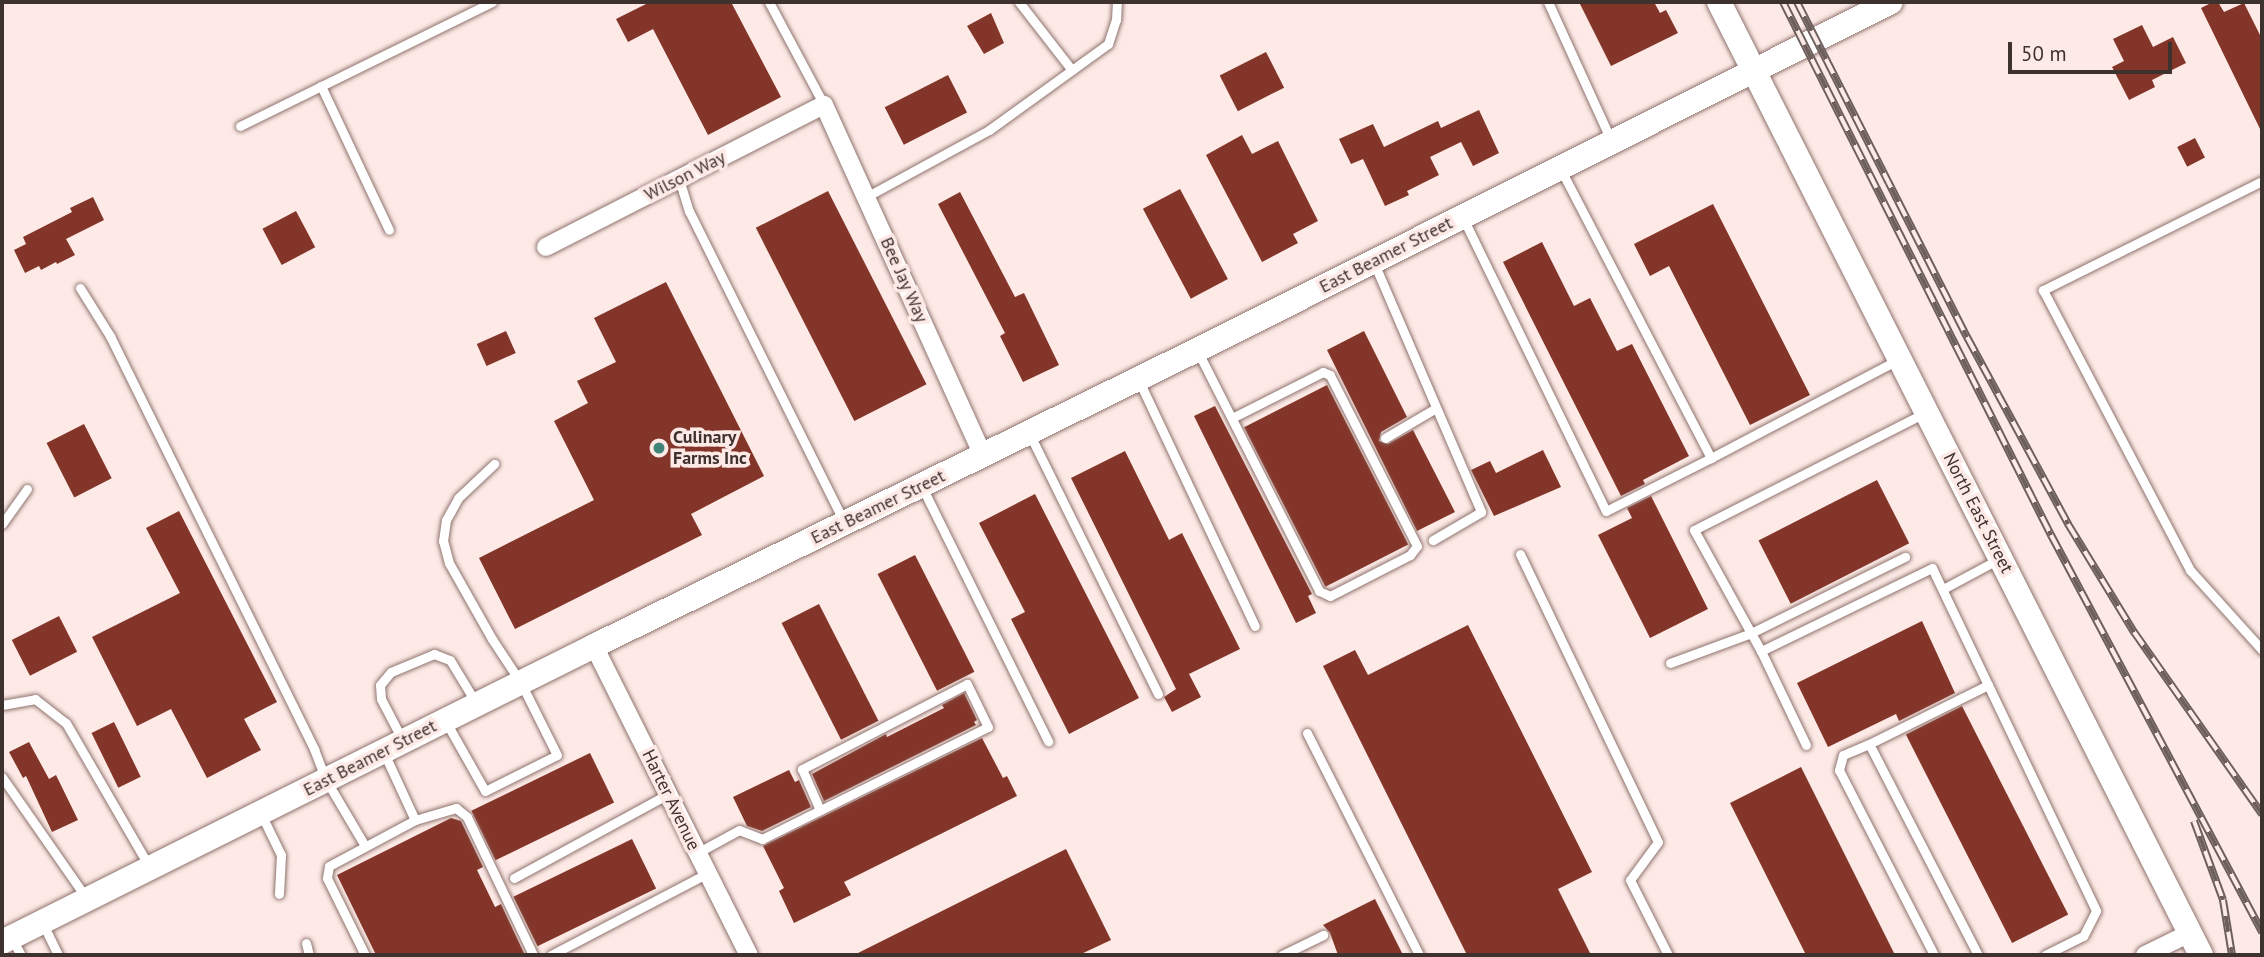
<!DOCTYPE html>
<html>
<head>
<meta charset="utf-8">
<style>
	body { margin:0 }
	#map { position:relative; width:2264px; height:957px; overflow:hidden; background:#fdeae6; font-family:"PT Sans",sans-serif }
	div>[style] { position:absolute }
	.building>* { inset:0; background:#843529; transform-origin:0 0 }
	.roads { filter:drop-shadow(0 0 2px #8f736e) drop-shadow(0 0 2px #8f736e) }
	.lane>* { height:9px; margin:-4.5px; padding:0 4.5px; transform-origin:4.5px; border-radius:4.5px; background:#fff }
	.street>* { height:18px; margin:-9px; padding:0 9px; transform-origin:9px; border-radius:9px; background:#fff }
	.secondary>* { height:24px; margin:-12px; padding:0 12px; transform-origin:12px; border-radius:12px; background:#fff }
	.rail>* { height:8px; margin-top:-4px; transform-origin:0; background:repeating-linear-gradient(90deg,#fdeae6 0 16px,#6d5f5c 0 32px); box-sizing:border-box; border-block:2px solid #6d5f5c }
	.dots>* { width:19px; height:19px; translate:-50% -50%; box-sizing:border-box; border:4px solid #fdeae6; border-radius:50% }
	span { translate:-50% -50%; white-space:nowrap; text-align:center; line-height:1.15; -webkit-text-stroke:7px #fdeae6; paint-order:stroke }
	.street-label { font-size:18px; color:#3e322f }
	.poi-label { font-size:18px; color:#3e322f; font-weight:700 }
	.left { translate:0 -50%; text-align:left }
	.frame { position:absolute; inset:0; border:4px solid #3e322f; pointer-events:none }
	.scale { position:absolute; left:2008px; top:42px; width:164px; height:32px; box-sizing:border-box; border:4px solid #3e322f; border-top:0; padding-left:9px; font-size:21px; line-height:24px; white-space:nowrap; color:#3e322f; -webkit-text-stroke:5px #fdeae6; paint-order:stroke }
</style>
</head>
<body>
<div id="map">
	<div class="building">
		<div style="clip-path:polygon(650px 2px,731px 2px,781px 97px,708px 135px,653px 29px,628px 42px,616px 19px)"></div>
		<div style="clip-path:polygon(1579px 2px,1654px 2px,1660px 13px,1666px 10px,1678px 33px,1611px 66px)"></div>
		<div style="clip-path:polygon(2213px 2px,2218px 2px,2224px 12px,2244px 3px,2262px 39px,2262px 133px,2201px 8px)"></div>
		<div style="clip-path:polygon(991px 13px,1004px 43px,984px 54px,967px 26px)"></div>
		<div style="clip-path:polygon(2142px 25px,2153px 47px,2173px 37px,2186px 63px,2152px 80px,2155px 87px,2129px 100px,2112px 67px,2124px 61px,2113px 39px)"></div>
		<div style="left:1266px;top:52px;width:40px;height:52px;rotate:63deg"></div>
		<div style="left:948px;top:75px;width:42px;height:71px;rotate:63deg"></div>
		<div style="clip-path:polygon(1479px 110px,1499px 153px,1473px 166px,1461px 142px,1430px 157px,1439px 175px,1407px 191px,1409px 195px,1385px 206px,1363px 159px,1351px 164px,1339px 139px,1373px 124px,1384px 147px,1438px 121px,1441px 128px)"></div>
		<div style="clip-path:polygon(1242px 135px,1252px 154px,1278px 141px,1318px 221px,1293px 234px,1298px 243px,1262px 262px,1206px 155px)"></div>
		<div style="left:2195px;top:138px;width:22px;height:20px;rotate:63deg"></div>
		<div style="left:1180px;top:189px;width:102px;height:42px;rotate:62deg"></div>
		<div style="left:828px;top:191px;width:217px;height:81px;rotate:63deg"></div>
		<div style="clip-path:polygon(960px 192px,1015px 297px,1024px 293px,1059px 365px,1023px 382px,1000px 336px,1005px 333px,938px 204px)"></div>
		<div style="clip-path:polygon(93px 197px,104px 220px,66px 239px,75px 255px,57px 264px,56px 262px,41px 270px,39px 266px,25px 273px,14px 250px,26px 244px,23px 237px,72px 212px,70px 208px)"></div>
		<div style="clip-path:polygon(1713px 204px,1810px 395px,1750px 425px,1669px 266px,1650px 276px,1634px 244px)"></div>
		<div style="left:296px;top:211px;width:41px;height:38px;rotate:62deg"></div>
		<div style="clip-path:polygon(1542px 242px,1574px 306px,1590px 298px,1617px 351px,1632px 344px,1689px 456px,1643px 480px,1645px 484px,1621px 496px,1503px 262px)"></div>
		<div style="clip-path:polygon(666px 282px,764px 476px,691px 514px,702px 535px,515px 629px,479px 558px,594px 500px,554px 421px,588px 403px,577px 381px,616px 362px,594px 318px)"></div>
		<div style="left:506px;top:331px;width:24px;height:32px;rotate:66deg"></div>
		<div style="clip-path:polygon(1364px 331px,1407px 417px,1381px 432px,1379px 441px,1388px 444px,1413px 430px,1455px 512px,1417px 531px,1327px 350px)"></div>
		<div style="left:1327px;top:385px;width:179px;height:93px;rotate:63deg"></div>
		<div style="clip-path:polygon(1215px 406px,1312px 594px,1308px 596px,1316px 613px,1296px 623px,1194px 416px)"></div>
		<div style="left:84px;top:424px;width:61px;height:42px;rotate:63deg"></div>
		<div style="clip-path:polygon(1543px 450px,1561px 487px,1494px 516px,1471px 470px,1490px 461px,1496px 473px)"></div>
		<div style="clip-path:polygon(1125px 451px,1169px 540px,1182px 533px,1240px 649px,1189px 674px,1201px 697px,1172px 712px,1164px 697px,1176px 689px,1071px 478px)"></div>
		<div style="left:1877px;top:480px;width:71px;height:133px;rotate:63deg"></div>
		<div style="clip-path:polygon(1035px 494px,1139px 698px,1069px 734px,1011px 619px,1025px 612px,979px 523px)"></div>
		<div style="clip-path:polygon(1651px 496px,1708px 609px,1650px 638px,1598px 535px,1632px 518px,1627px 508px)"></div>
		<div style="clip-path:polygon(179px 511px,277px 702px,244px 719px,261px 750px,207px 778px,171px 709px,137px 726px,92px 637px,180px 593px,146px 528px)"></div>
		<div style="left:915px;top:555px;width:131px;height:42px;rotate:63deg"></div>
		<div style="left:819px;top:604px;width:131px;height:42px;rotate:63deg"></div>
		<div style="left:59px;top:616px;width:40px;height:53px;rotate:63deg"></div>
		<div style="clip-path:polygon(1922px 621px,1955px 693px,1899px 721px,1896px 714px,1828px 747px,1797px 683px)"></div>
		<div style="clip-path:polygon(1468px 625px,1592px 872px,1558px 889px,1591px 955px,1467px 955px,1323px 666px,1355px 650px,1368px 675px)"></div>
		<div style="clip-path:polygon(964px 693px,977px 720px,974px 722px,976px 725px,824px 801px,812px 774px,886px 734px,887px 737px,944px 708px,942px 705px)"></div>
		<div style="left:1962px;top:706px;width:234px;height:63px;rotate:63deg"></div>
		<div style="left:114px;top:722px;width:61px;height:25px;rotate:64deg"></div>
		<div style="clip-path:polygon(982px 738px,1003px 778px,1007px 776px,1017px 796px,844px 882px,851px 895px,794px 923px,779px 891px,784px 888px,763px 846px)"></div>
		<div style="clip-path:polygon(29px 742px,49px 779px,56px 775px,78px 820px,52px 832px,26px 776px,23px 778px,9px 752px)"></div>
		<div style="left:590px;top:753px;width:55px;height:132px;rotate:64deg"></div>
		<div style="clip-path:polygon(1801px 767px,1895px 955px,1806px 955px,1730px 803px)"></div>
		<div style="clip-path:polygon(789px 770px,795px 782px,799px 780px,811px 807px,762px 831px,747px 826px,733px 797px)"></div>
		<div style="clip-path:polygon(451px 818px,461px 821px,483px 867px,477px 870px,495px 907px,501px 904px,524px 953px,376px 955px,337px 875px)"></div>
		<div style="left:632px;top:839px;width:55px;height:132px;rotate:64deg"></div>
		<div style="clip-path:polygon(1066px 849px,1111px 940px,1079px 955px,854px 955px)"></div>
		<div style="clip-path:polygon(1375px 899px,1403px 955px,1338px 955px,1330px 933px,1323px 925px)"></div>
	</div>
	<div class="roads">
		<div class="lane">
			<div style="left:769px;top:2px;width:117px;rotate:61.9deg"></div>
			<div style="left:1019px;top:2px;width:86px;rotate:52.1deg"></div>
			<div style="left:1548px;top:2px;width:152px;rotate:65.5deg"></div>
			<div style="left:321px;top:86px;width:159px;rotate:64.7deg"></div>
			<div style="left:240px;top:126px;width:281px;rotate:-26.2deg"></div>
			<div style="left:1561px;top:170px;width:325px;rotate:62.5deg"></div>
			<div style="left:1711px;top:458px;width:211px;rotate:-27.7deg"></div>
			<div style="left:679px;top:179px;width:34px;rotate:73deg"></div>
			<div style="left:689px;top:211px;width:347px;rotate:63.5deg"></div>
			<div style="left:2262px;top:181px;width:245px;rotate:153.5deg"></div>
			<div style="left:2043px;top:290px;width:316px;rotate:62.3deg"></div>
			<div style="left:2190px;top:570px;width:108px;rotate:48deg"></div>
			<div style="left:866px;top:197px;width:140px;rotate:-28.6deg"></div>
			<div style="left:989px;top:130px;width:147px;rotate:-35.9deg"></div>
			<div style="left:1108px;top:44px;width:25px;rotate:-72deg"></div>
			<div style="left:1116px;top:20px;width:18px;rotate:-87deg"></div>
			<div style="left:1463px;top:218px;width:326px;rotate:64deg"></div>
			<div style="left:1606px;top:511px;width:118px;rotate:-26.8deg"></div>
			<div style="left:1374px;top:263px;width:271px;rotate:66.7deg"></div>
			<div style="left:1481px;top:512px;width:56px;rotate:149.7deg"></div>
			<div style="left:80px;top:288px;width:57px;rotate:58deg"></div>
			<div style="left:110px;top:336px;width:461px;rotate:63.7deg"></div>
			<div style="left:314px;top:749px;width:33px;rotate:69deg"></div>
			<div style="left:326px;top:780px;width:77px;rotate:59.4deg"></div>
			<div style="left:1198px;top:352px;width:268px;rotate:63.1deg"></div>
			<div style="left:1319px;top:591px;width:12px;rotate:24deg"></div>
			<div style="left:1330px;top:596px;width:90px;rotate:-27.1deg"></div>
			<div style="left:1410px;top:555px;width:11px;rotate:-52deg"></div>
			<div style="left:1417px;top:546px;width:192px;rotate:-117deg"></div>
			<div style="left:1330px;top:375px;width:8px;rotate:-157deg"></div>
			<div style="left:1323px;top:372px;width:102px;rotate:153.2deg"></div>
			<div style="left:1139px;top:381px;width:271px;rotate:64.7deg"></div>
			<div style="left:1030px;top:435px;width:289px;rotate:63.7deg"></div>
			<div style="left:1385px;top:438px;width:59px;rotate:-30.5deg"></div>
			<div style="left:922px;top:487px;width:284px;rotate:63.6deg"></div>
			<div style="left:2px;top:524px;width:43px;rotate:-54.5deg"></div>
			<div style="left:1520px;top:554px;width:319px;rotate:64.4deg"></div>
			<div style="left:1658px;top:842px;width:47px;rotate:126.4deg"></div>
			<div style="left:1630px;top:880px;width:84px;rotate:63.1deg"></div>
			<div style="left:1943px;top:589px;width:64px;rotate:-28.2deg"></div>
			<div style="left:1761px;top:651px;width:138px;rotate:-119deg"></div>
			<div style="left:1694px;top:530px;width:259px;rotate:-26.9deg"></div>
			<div style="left:1670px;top:663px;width:86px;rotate:-20.3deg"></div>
			<div style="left:1751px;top:633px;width:172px;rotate:-26.3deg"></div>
			<div style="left:2px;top:705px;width:34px;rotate:-10deg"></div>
			<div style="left:35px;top:699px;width:39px;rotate:38deg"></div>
			<div style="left:66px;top:723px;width:165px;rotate:59.9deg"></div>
			<div style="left:446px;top:722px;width:79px;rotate:60.5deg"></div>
			<div style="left:485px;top:791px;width:80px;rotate:-26.6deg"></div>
			<div style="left:557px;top:755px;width:80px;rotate:-116.6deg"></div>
			<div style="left:521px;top:683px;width:53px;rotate:-123.4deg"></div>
			<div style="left:492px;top:639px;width:87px;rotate:-119.5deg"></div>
			<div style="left:449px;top:563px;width:23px;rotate:-105deg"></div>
			<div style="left:443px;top:541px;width:21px;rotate:-82deg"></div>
			<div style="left:446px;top:520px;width:25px;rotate:-61deg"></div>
			<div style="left:458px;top:498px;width:50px;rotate:-43.4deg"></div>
			<div style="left:1307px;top:733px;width:249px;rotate:63.2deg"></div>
			<div style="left:403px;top:741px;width:47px;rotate:-117.6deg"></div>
			<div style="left:381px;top:699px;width:14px;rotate:-94deg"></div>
			<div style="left:380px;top:685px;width:17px;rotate:-50deg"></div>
			<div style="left:391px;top:672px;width:47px;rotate:-22.7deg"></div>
			<div style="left:434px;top:654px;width:17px;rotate:21deg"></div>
			<div style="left:450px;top:660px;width:50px;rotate:58.8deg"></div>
			<div style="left:1869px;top:744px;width:28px;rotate:157deg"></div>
			<div style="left:1843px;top:755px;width:16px;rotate:105deg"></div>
			<div style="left:1839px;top:770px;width:208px;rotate:62.8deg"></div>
			<div style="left:1806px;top:745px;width:104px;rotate:-115.6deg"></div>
			<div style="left:1761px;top:651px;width:190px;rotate:-25.9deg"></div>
			<div style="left:1932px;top:568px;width:380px;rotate:64.4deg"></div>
			<div style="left:2096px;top:911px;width:28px;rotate:117deg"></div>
			<div style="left:2083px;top:936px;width:42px;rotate:153.4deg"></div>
			<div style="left:384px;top:753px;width:74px;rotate:65.2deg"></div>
			<div style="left:2px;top:777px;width:149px;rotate:55.1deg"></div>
			<div style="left:261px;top:814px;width:46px;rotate:64deg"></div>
			<div style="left:281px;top:855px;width:39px;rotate:93deg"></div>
			<div style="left:697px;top:853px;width:48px;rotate:-28.7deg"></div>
			<div style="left:739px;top:830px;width:25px;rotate:21deg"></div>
			<div style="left:762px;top:839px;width:252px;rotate:-26.4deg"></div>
			<div style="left:988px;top:727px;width:48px;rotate:-116deg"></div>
			<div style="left:967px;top:684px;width:186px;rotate:152.7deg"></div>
			<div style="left:802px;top:769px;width:45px;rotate:66.3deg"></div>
			<div style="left:514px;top:878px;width:175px;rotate:-28.6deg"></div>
			<div style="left:42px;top:922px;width:37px;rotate:64deg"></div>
			<div style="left:12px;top:939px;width:18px;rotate:61deg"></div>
			<div style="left:306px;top:943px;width:12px;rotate:76deg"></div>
			<div style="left:365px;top:955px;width:86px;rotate:-116.3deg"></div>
			<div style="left:327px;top:878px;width:12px;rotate:-81deg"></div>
			<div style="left:329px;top:866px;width:98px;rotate:-28.1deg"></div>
			<div style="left:415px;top:820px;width:43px;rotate:-16.3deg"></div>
			<div style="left:456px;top:808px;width:14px;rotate:39deg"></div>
			<div style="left:467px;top:817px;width:153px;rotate:64.4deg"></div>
			<div style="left:551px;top:955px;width:177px;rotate:-27.6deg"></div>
			<div style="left:1282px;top:955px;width:46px;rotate:-26deg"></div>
			<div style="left:1978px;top:955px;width:237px;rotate:-117.3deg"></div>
			<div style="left:1869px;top:744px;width:133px;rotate:-26.4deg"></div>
		</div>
		<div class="street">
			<div style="left:546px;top:247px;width:312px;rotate:-27.1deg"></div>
			<div style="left:824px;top:105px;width:385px;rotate:65.6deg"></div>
			<div style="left:594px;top:646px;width:346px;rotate:63.4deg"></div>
			<div style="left:2145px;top:955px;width:50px;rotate:-26.1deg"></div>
		</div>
		<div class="secondary">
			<div style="left:1719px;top:2px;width:1068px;rotate:63.17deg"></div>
			<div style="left:2px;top:942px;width:662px;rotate:-26.57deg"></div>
			<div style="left:594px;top:646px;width:672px;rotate:-26.15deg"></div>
			<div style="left:1197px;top:350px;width:776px;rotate:-26.63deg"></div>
		</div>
	</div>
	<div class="rail">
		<div style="left:1783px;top:2px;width:597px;rotate:63.31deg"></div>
		<div style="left:2051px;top:535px;width:450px;rotate:62deg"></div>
		<div style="left:1797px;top:2px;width:376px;rotate:63.1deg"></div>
		<div style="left:1967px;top:337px;width:213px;rotate:61.6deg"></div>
		<div style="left:2068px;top:524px;width:127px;rotate:58.6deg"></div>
		<div style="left:2134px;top:632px;width:223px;rotate:54.9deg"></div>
		<div style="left:2194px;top:821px;width:84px;rotate:69.8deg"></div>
		<div style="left:2223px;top:900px;width:56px;rotate:80.7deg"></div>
	</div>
	<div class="dots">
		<div style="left:659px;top:448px;background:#408478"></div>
	</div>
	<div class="street-label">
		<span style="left:685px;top:176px;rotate:-27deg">Wilson Way</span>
		<span style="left:1386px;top:255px;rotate:-27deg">East Beamer Street</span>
		<span style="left:904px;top:280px;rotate:66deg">Bee Jay Way</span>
		<span style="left:878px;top:507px;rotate:-26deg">East Beamer Street</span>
		<span style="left:1978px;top:513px;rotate:63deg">North East Street</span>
		<span style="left:370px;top:758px;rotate:-27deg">East Beamer Street</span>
		<span style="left:671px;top:800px;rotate:64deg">Harter Avenue</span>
	</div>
	<div class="poi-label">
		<span class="left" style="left:673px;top:448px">Culinary<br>Farms Inc</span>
	</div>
	<div class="frame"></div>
	<div class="scale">50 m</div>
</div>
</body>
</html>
